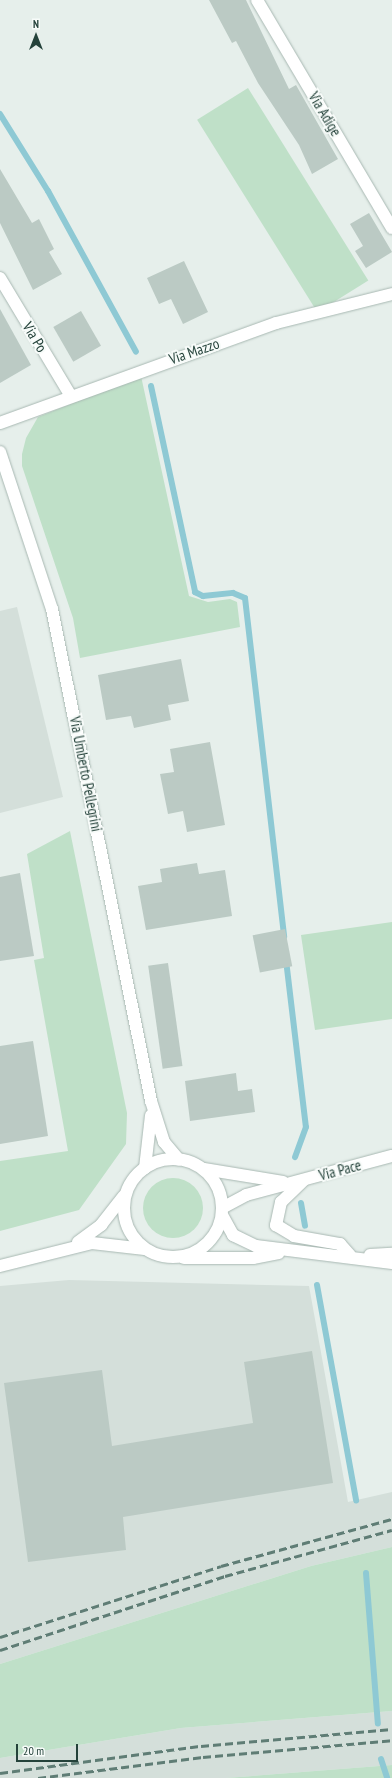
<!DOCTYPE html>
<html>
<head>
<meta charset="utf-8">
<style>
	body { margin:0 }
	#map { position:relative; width:392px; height:1778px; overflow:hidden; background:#e6efeb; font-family:"PT Sans Narrow",sans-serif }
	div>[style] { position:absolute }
	.built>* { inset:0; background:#d4dfda }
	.green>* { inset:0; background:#bfe0c8; transform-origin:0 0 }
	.round { border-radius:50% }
	.stream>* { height:6px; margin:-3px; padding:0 3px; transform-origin:3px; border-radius:3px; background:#8ec9d4 }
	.building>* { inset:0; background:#bbcac4; transform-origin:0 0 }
	.roads { filter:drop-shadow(0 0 1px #a8b8b2) drop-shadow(0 0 1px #a8b8b2) }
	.minor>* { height:12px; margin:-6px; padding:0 6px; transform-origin:6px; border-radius:6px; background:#fff }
	.minor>.ring { margin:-6px; padding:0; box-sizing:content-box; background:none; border:12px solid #fff; border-radius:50% }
	.rail>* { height:3px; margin-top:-1.5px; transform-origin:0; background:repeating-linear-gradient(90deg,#5f7d75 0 8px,transparent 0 12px) }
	span { translate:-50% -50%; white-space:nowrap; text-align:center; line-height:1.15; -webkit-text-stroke:4px #f7fbf9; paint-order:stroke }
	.street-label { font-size:15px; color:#24423a }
	.north { position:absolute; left:16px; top:16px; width:40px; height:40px; -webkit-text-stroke:3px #f7fbf9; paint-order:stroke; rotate:0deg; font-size:11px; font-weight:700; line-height:16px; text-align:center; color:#24423a }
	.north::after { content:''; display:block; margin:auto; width:14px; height:18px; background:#24423a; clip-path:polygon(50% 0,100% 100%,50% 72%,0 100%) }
	.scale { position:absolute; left:16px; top:1744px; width:62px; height:18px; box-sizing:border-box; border:2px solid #24423a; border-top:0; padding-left:5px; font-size:12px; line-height:14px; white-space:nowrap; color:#24423a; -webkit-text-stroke:3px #f7fbf9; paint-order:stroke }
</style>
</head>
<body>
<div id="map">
	<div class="built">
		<div style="clip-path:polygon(17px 607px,63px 797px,0 813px,0 611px)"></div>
		<div style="clip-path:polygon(69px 1280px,309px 1286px,348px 1502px,392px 1492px,392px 1547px,311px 1566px,0 1664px,0 1286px)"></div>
		<div style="clip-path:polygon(392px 1711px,392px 1765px,226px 1778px,0 1778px,0 1758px,181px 1728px)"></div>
	</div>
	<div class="green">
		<div style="left:248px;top:88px;width:227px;height:60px;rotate:58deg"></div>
		<div style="clip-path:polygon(141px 376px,189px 596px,208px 602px,230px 599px,237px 602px,240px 627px,80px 658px,73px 618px,22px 466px,22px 454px,26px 438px,38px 417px)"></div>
		<div style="clip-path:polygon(70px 831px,127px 1113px,126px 1144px,79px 1210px,0 1231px,0 1161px,68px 1151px,34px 960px,44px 958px,27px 854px)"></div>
		<div style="clip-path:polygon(392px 922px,392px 1019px,315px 1030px,301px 935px)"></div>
		<div class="round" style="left:143px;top:1178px;width:60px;height:60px"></div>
		<div style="clip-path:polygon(392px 1547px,392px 1711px,181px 1728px,0 1758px,0 1664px,311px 1566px)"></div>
		<div style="clip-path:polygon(392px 1765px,392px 1778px,226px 1778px)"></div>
	</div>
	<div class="stream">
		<div style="left:0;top:114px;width:91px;rotate:58.1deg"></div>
		<div style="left:48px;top:191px;width:183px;rotate:61.3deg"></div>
		<div style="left:151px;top:386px;width:211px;rotate:77.9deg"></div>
		<div style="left:195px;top:592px;width:9px;rotate:27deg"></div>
		<div style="left:203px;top:596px;width:30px;rotate:-6deg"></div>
		<div style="left:233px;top:593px;width:13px;rotate:23deg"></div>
		<div style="left:245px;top:598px;width:341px;rotate:83.4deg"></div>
		<div style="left:286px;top:960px;width:168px;rotate:83.2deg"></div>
		<div style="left:306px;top:1127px;width:32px;rotate:110deg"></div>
		<div style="left:301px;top:1203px;width:23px;rotate:80deg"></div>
		<div style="left:317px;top:1285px;width:219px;rotate:79.7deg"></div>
		<div style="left:366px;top:1573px;width:151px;rotate:85.5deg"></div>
		<div style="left:381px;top:1759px;width:20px;rotate:72deg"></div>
	</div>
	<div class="building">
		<div style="clip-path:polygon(209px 0,246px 0,289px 89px,296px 85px,338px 159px,312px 174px,299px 145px,258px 83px,236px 41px,232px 43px)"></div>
		<div style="clip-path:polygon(0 169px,32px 223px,39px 219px,54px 249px,49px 252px,62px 274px,33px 290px,0 223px)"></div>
		<div style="clip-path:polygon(369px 213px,392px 252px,366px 268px,355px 251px,363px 246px,350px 224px)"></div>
		<div style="clip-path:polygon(184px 261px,208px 312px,183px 324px,171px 299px,159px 304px,147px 278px)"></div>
		<div style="clip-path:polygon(0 309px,31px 365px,0 383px)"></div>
		<div style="left:81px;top:311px;width:40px;height:32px;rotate:60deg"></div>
		<div style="clip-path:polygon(181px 659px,189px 701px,168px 705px,171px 720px,134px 728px,131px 716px,106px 720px,98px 675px)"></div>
		<div style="clip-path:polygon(210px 742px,225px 825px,187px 832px,183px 811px,168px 814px,160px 774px,174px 772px,170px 749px)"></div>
		<div style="clip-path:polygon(197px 863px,199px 874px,225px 870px,232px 916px,146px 930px,138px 886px,162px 882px,160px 869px)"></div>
		<div style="clip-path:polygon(20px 873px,34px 956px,0 961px,0 877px)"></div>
		<div style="left:285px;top:929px;width:38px;height:33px;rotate:79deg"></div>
		<div style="left:168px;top:963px;width:104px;height:20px;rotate:82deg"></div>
		<div style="clip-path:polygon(33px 1041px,48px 1136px,0 1144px,0 1046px)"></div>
		<div style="clip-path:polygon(236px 1073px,238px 1091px,252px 1089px,255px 1112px,190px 1121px,185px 1081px)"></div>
		<div style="clip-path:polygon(312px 1351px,333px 1483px,123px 1517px,126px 1550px,28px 1562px,4px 1383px,102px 1370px,112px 1446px,253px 1423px,244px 1362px)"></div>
	</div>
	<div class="roads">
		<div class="minor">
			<div style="left:257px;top:0;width:265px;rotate:59.4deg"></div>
			<div style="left:0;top:278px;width:138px;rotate:59deg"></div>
			<div style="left:0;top:423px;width:294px;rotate:-19.9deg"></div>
			<div style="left:276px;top:323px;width:120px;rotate:-14deg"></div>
			<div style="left:0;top:452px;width:165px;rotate:71.7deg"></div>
			<div style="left:52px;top:609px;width:502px;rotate:78.62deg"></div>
			<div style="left:151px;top:1101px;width:43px;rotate:72.4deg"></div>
			<div style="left:164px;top:1142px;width:23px;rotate:50deg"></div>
			<div class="ring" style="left:124px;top:1159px;width:86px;height:86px"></div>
			<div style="left:145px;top:1168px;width:53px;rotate:-83.5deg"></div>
			<div style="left:204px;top:1169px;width:80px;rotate:9.3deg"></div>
			<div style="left:304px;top:1180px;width:32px;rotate:136deg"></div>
			<div style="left:281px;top:1202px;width:24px;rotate:102deg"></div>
			<div style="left:276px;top:1225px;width:21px;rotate:31deg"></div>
			<div style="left:294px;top:1236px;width:47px;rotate:9.9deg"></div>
			<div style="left:340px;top:1244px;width:15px;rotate:48deg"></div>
			<div style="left:222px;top:1208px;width:27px;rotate:-28deg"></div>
			<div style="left:246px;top:1195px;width:151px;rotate:-15deg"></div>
			<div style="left:222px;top:1215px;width:23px;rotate:61deg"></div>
			<div style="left:233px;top:1235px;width:25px;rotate:26deg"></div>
			<div style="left:256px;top:1246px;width:137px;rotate:7.1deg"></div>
			<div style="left:78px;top:1242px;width:29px;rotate:-36deg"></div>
			<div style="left:101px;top:1225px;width:37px;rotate:-52deg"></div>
			<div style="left:370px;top:1255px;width:22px;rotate:-3deg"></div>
			<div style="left:184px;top:1258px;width:69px"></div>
			<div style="left:253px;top:1258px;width:26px;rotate:-11deg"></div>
			<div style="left:0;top:1266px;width:95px;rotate:-14deg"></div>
			<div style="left:92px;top:1243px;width:53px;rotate:6.5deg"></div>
		</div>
	</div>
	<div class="rail">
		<div style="left:0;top:1637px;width:232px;rotate:-17.8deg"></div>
		<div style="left:221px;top:1566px;width:177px;rotate:-15.4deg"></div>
		<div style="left:0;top:1650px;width:237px;rotate:-18.2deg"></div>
		<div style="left:225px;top:1576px;width:173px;rotate:-15.4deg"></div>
		<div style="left:0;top:1773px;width:203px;rotate:-7.7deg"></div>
		<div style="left:201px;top:1746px;width:192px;rotate:-5.1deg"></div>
		<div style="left:38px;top:1778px;width:166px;rotate:-7.3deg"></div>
		<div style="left:203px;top:1757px;width:190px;rotate:-5.1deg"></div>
	</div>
	<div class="street-label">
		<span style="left:325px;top:114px;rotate:59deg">Via Adige</span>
		<span style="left:35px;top:337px;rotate:59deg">Via Po</span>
		<span style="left:194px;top:351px;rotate:-19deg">Via Mazzo</span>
		<span style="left:86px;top:774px;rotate:79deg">Via Umberto Pellegrini</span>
		<span style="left:340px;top:1170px;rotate:-15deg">Via Pace</span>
	</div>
	<div class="north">N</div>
	<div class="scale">20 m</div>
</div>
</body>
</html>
